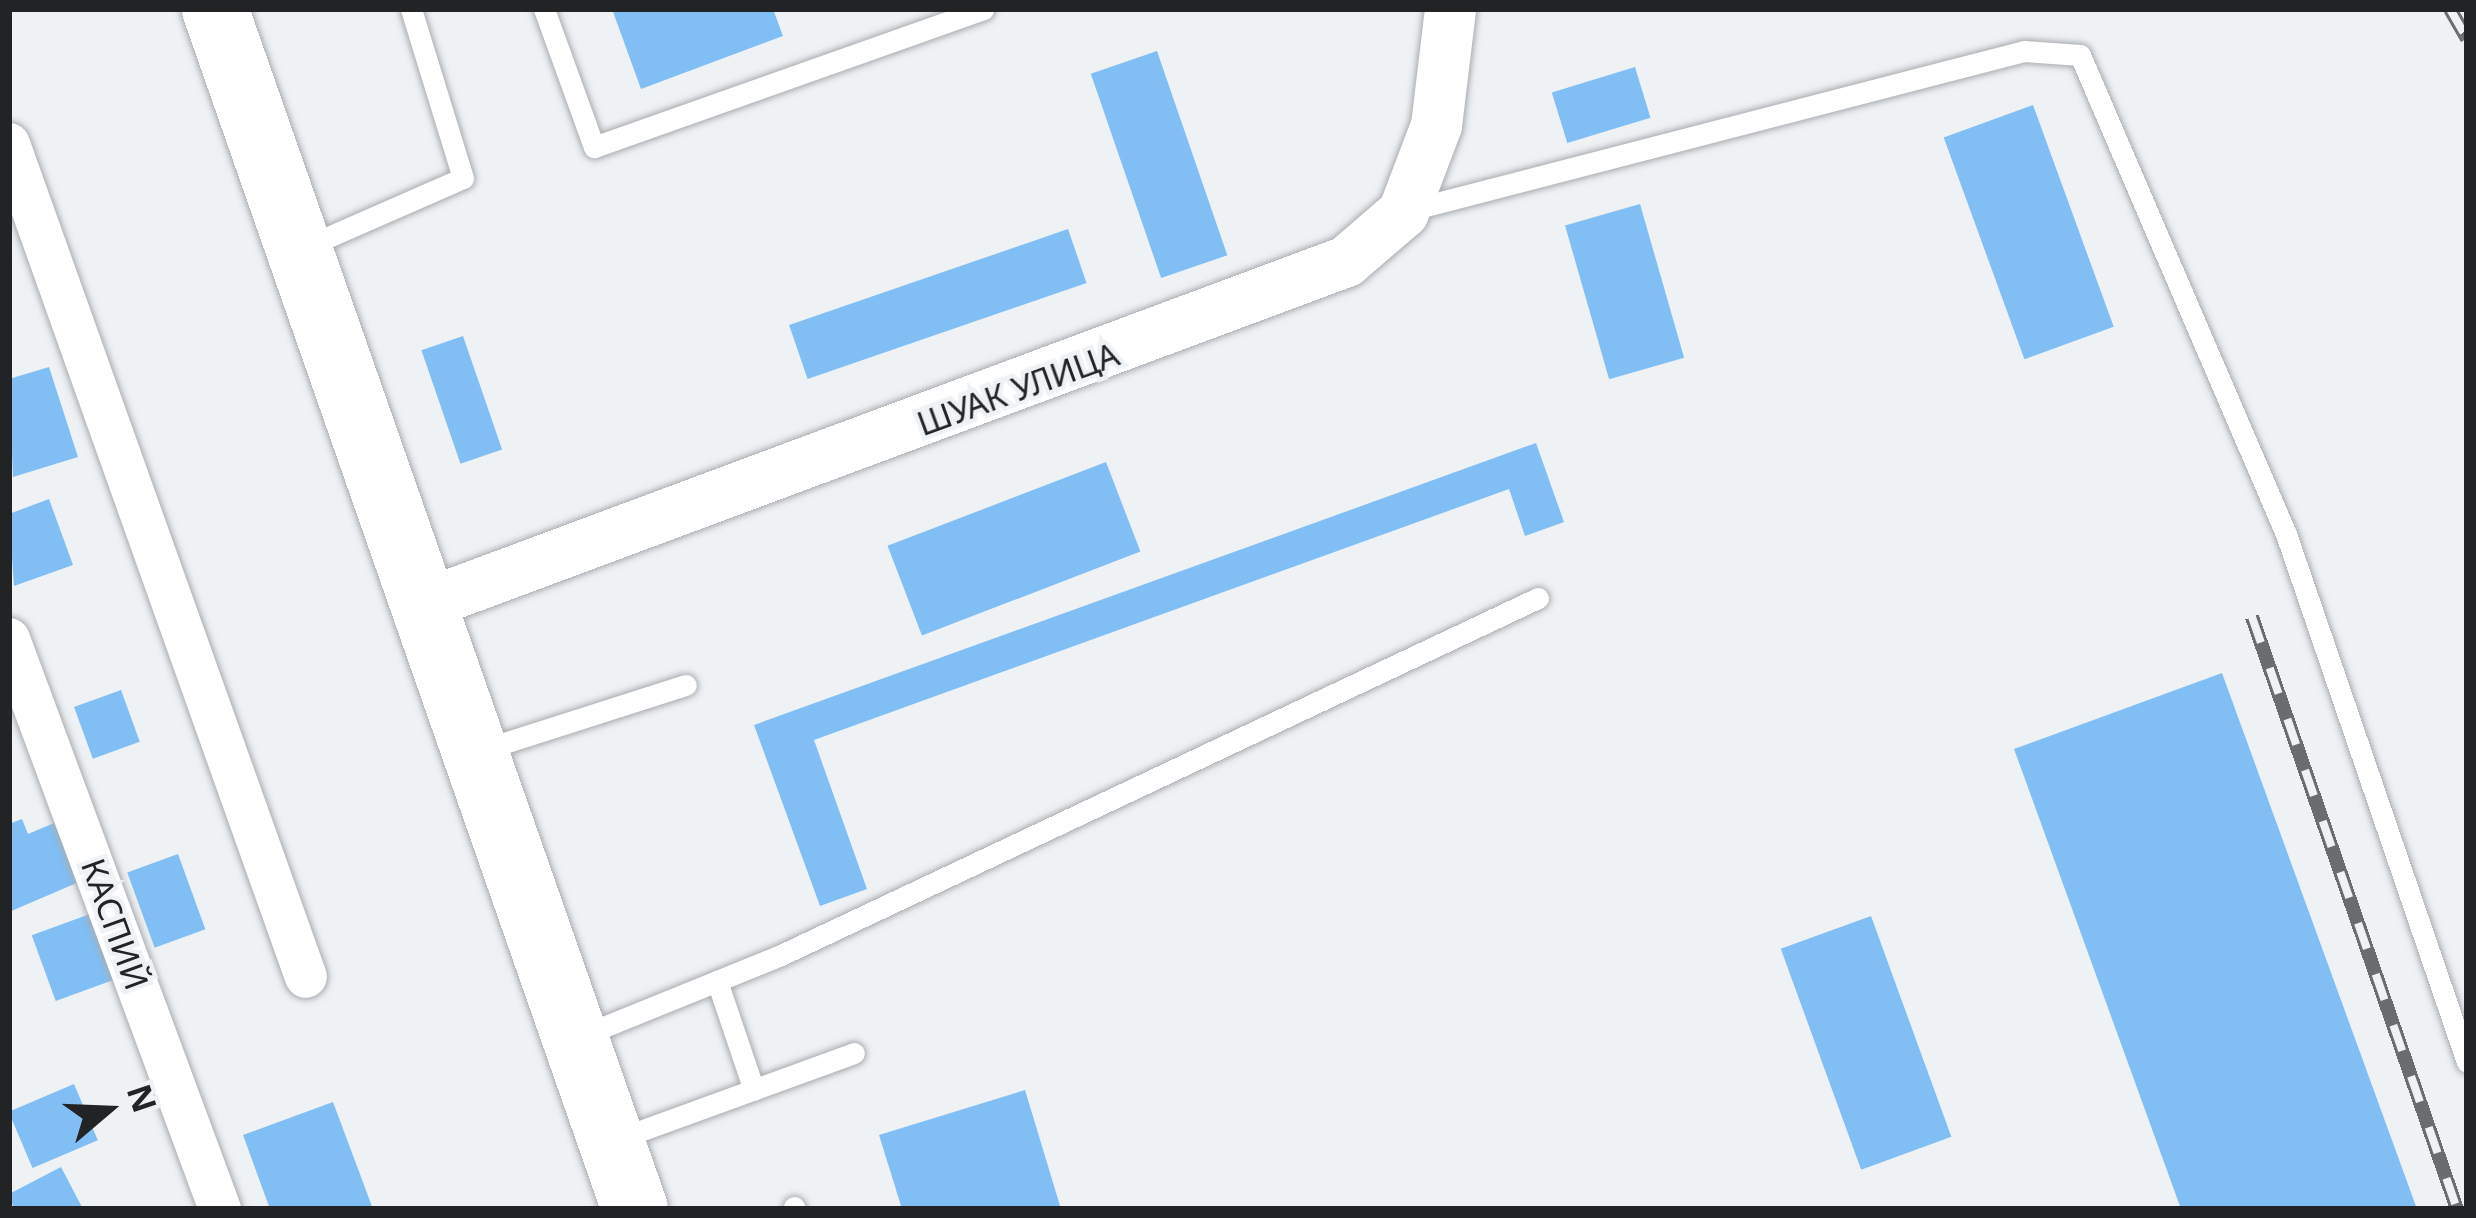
<!DOCTYPE html>
<html>
<head>
<meta charset="utf-8">
<style>
	body { margin:0 }
	#map { position:relative; width:2476px; height:1218px; overflow:hidden; background:#eff2f5; font-family:"Noto Sans",sans-serif }
	div>[style] { position:absolute }
	.building>* { inset:0; background:#80bef4; transform-origin:0 0 }
	.roads { filter:drop-shadow(0 0 3px #aaadb0) drop-shadow(0 0 3px #aaadb0) }
	.service>* { height:21px; margin:-10.5px; padding:0 10.5px; transform-origin:10.5px; border-radius:10.5px; background:#fff }
	.minor>* { height:42px; margin:-21px; padding:0 21px; transform-origin:21px; border-radius:21px; background:#fff }
	.tertiary>* { height:51px; margin:-25.5px; padding:0 25.5px; transform-origin:25.5px; border-radius:25.5px; background:#fff }
	.primary>* { height:66px; margin:-33px; padding:0 33px; transform-origin:33px; border-radius:33px; background:#fff }
	.rail>* { height:14px; margin-top:-7px; transform-origin:0; background:repeating-linear-gradient(90deg,#eff2f5 0 27px,#6b6c6e 0 54px); box-sizing:border-box; border-block:3px solid #6b6c6e }
	span { translate:-50% -50%; white-space:nowrap; text-align:center; line-height:1.15; -webkit-text-stroke:9px #eff2f5; paint-order:stroke }
	.street-label { font-size:33px; color:#222324 }
	.frame { position:absolute; inset:0; border:12px solid #222324; pointer-events:none }
	.north { position:absolute; left:48px; top:1050px; width:120px; height:120px; -webkit-text-stroke:9px #eff2f5; paint-order:stroke; rotate:71deg; font-size:33px; font-weight:700; line-height:48px; text-align:center; color:#222324 }
	.north::after { content:''; display:block; margin:auto; width:42px; height:54px; background:#222324; clip-path:polygon(50% 0,100% 100%,50% 72%,0 100%) }
</style>
</head>
<body>
<div id="map">
	<div class="building">
		<div style="clip-path:polygon(612px 9px,773px 9px,783px 36px,641px 89px)"></div>
		<div style="left:1157px;top:51px;width:216px;height:70px;rotate:71deg"></div>
		<div style="left:1635px;top:67px;width:53px;height:87px;rotate:73deg"></div>
		<div style="left:2033px;top:105px;width:236px;height:95px;rotate:70deg"></div>
		<div style="left:1640px;top:204px;width:160px;height:78px;rotate:74deg"></div>
		<div style="left:1068px;top:229px;width:57px;height:295px;rotate:71deg"></div>
		<div style="left:463px;top:336px;width:120px;height:44px;rotate:71deg"></div>
		<div style="clip-path:polygon(49px 367px,78px 457px,13px 477px,9px 379px)"></div>
		<div style="clip-path:polygon(1536px 443px,1564px 522px,1525px 536px,1509px 489px,814px 740px,867px 889px,820px 906px,754px 725px)"></div>
		<div style="left:1106px;top:462px;width:96px;height:234px;rotate:69deg"></div>
		<div style="clip-path:polygon(49px 499px,73px 565px,14px 586px,9px 514px)"></div>
		<div style="clip-path:polygon(2222px 673px,2417px 1209px,2181px 1209px,2014px 749px)"></div>
		<div style="left:121px;top:690px;width:55px;height:50px;rotate:70deg"></div>
		<div style="clip-path:polygon(22px 819px,28px 834px,54px 823px,79px 882px,9px 912px,9px 824px)"></div>
		<div style="left:178px;top:854px;width:80px;height:54px;rotate:70deg"></div>
		<div style="left:90px;top:914px;width:70px;height:62px;rotate:70deg"></div>
		<div style="left:1871px;top:916px;width:235px;height:96px;rotate:70deg"></div>
		<div style="left:74px;top:1084px;width:61px;height:71px;rotate:67deg"></div>
		<div style="clip-path:polygon(1025px 1090px,1061px 1209px,902px 1209px,879px 1135px)"></div>
		<div style="clip-path:polygon(333px 1102px,373px 1209px,270px 1209px,243px 1135px)"></div>
		<div style="clip-path:polygon(61px 1167px,83px 1209px,14px 1209px,9px 1194px)"></div>
	</div>
	<div class="roads">
		<div class="service">
			<div style="left:544px;top:9px;width:147px;rotate:70.1deg"></div>
			<div style="left:594px;top:147px;width:413px;rotate:-19.5deg"></div>
			<div style="left:1410px;top:210px;width:634px;rotate:-14.52deg"></div>
			<div style="left:2024px;top:51px;width:56px;rotate:4.1deg"></div>
			<div style="left:2080px;top:55px;width:521px;rotate:66.73deg"></div>
			<div style="left:2286px;top:534px;width:558px;rotate:71.08deg"></div>
			<div style="left:308px;top:246px;width:169px;rotate:-23.7deg"></div>
			<div style="left:463px;top:178px;width:177px;rotate:-107.1deg"></div>
			<div style="left:479px;top:751px;width:217px;rotate:-17.7deg"></div>
			<div style="left:717px;top:981px;width:115px;rotate:71.3deg"></div>
			<div style="left:579px;top:1037px;width:218px;rotate:-22.1deg"></div>
			<div style="left:781px;top:955px;width:837px;rotate:-25.25deg"></div>
			<div style="left:618px;top:1139px;width:251px;rotate:-20deg"></div>
			<div style="left:794px;top:1207px;width:2px;rotate:63deg"></div>
		</div>
		<div class="minor">
			<div style="left:9px;top:144px;width:884px;rotate:70.38deg"></div>
			<div style="left:9px;top:639px;width:608px;rotate:69.69deg"></div>
		</div>
		<div class="tertiary">
			<div style="left:419px;top:606px;width:989px;rotate:-20.41deg"></div>
			<div style="left:1346px;top:261px;width:75px;rotate:-40.7deg"></div>
			<div style="left:1403px;top:212px;width:93px;rotate:-69.2deg"></div>
			<div style="left:1436px;top:125px;width:117px;rotate:-83.1deg"></div>
		</div>
		<div class="primary">
			<div style="left:215px;top:9px;width:1271px;rotate:70.71deg"></div>
		</div>
	</div>
	<div class="rail">
		<div style="left:2450px;top:9px;width:34px;rotate:60deg"></div>
		<div style="left:2252px;top:617px;width:626px;rotate:70.9deg"></div>
	</div>
	<div class="street-label">
		<span style="left:1018px;top:389px;rotate:-20deg">ШУАК УЛИЦА</span>
		<span style="left:115px;top:924px;rotate:70deg">КАСПИЙ</span>
	</div>
	<div class="frame"></div>
	<div class="north">N</div>
</div>
</body>
</html>
